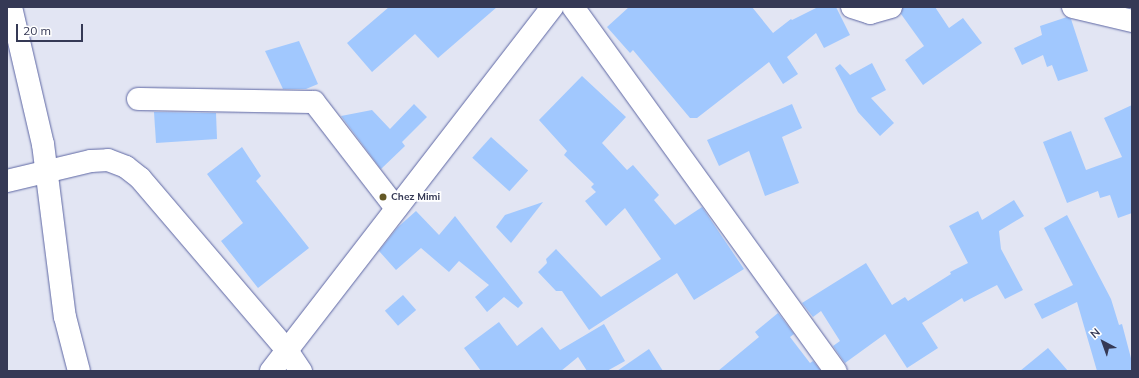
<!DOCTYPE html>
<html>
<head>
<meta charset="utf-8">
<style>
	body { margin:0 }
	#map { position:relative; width:1139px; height:378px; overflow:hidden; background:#e2e5f3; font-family:Mulish,sans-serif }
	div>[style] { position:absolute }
	.building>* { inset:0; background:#a1c8fe; transform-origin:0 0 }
	.roads { filter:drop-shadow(0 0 1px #5d66a3) drop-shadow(0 0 1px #5d66a3) }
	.minor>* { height:22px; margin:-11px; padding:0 11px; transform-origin:11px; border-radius:11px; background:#fff }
	.dots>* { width:11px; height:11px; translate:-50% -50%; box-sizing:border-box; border:2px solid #fff; border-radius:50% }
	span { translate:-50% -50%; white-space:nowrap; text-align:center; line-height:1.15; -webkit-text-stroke:3.5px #fff; paint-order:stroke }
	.poi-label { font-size:10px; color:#353955; font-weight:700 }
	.left { translate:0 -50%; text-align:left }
	.frame { position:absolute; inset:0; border:8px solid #353955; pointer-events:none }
	.north { position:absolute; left:1083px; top:322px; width:40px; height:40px; -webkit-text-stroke:3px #fff; paint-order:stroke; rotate:319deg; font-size:11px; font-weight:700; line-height:16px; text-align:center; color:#353955 }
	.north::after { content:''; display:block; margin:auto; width:14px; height:18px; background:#353955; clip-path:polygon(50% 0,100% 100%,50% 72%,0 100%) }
	.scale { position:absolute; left:16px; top:24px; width:67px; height:18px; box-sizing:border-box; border:2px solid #353955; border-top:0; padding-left:5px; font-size:12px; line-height:14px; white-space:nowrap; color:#353955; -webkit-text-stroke:3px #fff; paint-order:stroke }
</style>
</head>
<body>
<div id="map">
	<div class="building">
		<div style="clip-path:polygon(389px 7px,497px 7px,438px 58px,415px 34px,372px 72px,347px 43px)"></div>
		<div style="clip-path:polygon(629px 7px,752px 7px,773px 33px,791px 19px,792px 20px,818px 7px,836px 7px,850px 35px,824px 48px,816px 33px,787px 57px,798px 74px,783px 84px,769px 62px,697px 118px,690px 118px,633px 50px,630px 53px,607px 27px)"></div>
		<div style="clip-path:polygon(903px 7px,935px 7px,949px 28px,963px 18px,982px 43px,923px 85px,905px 60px,924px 46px,901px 14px)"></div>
		<div style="clip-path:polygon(1067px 17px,1071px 19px,1088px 71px,1058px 81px,1052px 65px,1047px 67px,1043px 55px,1022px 65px,1014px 48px,1042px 35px,1040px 26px)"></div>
		<div style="clip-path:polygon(299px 41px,318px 84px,306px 89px,283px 89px,265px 51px)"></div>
		<div style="clip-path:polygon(872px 63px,886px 90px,871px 98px,894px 123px,880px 136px,858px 112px,835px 68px,840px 64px,850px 75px)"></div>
		<div style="clip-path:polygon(582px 76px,626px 117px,602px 143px,627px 170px,633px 165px,659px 195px,654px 200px,675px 225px,702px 207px,744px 269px,694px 300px,677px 273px,589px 330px,562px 291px,556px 291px,538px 272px,547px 263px,546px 259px,556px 249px,601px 297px,661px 259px,625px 208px,606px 226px,585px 201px,596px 192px,591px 187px,594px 184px,564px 155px,567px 151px,539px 120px)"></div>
		<div style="clip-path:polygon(414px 104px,427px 117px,402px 142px,405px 146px,381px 169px,341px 116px,372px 110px,390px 129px)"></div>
		<div style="clip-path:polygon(792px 104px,802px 128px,782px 137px,799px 183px,765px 196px,749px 151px,719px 166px,707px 140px)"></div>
		<div style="clip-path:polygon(1132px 105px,1132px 213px,1118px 218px,1110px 195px,1100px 198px,1098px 191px,1067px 203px,1043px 142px,1071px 131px,1086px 170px,1122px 157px,1104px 118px)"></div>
		<div style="clip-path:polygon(154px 112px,216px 113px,217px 139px,156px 143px)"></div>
		<div style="left:491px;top:137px;width:50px;height:28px;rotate:42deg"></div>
		<div style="clip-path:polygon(242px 147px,261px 176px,256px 181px,309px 248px,258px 288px,221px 241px,243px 223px,207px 174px)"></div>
		<div style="clip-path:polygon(1014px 200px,1024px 216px,999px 231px,1001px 249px,1023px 290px,1005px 299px,997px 285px,964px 302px,962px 298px,922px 323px,938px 348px,907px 368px,885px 334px,845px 363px,833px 346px,840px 341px,821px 311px,813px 317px,802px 303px,866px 263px,892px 305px,905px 297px,908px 301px,951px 274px,950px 272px,968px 263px,949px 226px,978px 211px,982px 220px)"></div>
		<div style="clip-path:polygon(543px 202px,511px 243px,496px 227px,505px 215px)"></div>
		<div style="clip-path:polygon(416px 211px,439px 235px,455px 216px,523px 303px,518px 308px,504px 297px,487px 312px,475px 297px,489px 285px,459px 261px,449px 272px,421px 248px,396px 270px,379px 251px,398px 227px)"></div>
		<div style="clip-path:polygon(1067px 215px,1111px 299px,1119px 325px,1122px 324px,1132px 362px,1132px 371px,1097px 371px,1077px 302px,1042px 319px,1034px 304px,1073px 285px,1044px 228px)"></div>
		<div style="left:403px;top:295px;width:20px;height:24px;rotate:49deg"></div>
		<div style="clip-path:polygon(778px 313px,794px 334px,790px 337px,810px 363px,813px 361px,821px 371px,718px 371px,759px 337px,755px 332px)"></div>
		<div style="clip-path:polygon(499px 322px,517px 346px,542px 327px,560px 350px,604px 324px,625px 361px,607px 371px,587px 371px,578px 357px,561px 371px,481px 371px,464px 348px)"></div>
		<div style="clip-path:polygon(1048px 348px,1068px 371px,1020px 371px)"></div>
		<div style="clip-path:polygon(649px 349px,663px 371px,617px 371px)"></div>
	</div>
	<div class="roads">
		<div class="minor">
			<div style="left:11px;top:7px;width:141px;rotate:76.9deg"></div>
			<div style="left:43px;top:144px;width:174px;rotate:82.8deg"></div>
			<div style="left:65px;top:317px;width:56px;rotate:75.5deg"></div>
			<div style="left:573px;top:7px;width:449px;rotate:54.2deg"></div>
			<div style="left:852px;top:7px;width:19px;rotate:18deg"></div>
			<div style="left:870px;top:13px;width:22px;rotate:-16deg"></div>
			<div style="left:1073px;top:7px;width:61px;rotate:13.3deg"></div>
			<div style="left:138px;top:99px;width:176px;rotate:1deg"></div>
			<div style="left:314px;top:102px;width:134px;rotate:52.3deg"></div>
			<div style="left:7px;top:181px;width:86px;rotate:-13.4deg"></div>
			<div style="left:91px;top:161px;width:17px;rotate:-3deg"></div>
			<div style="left:108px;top:160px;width:19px;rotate:21deg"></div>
			<div style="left:126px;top:167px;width:18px;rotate:38deg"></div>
			<div style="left:140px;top:178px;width:225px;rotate:49.5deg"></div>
			<div style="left:286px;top:349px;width:27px;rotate:56deg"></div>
			<div style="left:271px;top:371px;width:460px;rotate:-52.3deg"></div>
		</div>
	</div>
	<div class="dots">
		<div style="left:383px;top:197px;background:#645926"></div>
	</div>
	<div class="poi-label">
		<span class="left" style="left:391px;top:197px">Chez Mimi</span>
	</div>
	<div class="frame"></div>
	<div class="north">N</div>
	<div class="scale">20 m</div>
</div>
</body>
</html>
